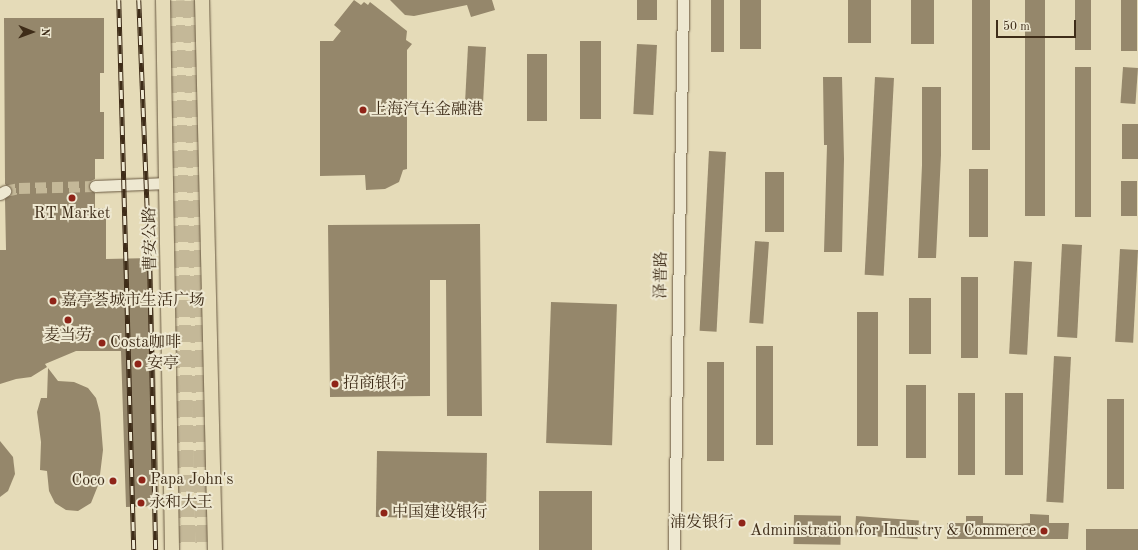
<!DOCTYPE html>
<html>
<head>
<meta charset="utf-8">
<style>
	body { margin:0 }
	#map { position:relative; width:1138px; height:550px; overflow:hidden; background:#e5dbb8; font-family:"Old Standard TT","Noto Serif SC",serif }
	div>[style] { position:absolute }
	.building>* { inset:0; background:#95876b; transform-origin:0 0 }
	.minor-tunnel>* { height:11px; margin-top:-5.5px; transform-origin:0; background:repeating-linear-gradient(90deg,#c4b898 0 11px,transparent 0 16.5px) }
	.highway-tunnel>* { height:17px; margin-top:-8.5px; transform-origin:0; background:repeating-linear-gradient(90deg,#c4b898 0 17px,transparent 0 25px) }
	.roads { filter:drop-shadow(0 0 1px #685840) drop-shadow(0 0 1px #685840) }
	.minor>* { height:11px; margin:-5.5px; padding:0 5.5px; transform-origin:5.5px; border-radius:5.5px; background:#eee8d1 }
	.major>* { height:14px; margin:-7px; padding:0 7px; transform-origin:7px; border-radius:7px; background:#e5dbb8 }
	.rail>* { height:4.5px; margin-top:-2.25px; transform-origin:0; background:repeating-linear-gradient(90deg,#eee8d1 0 9px,#3e2c18 0 18px); box-sizing:border-box; border-block:1px solid #3e2c18 }
	.dots>* { width:11px; height:11px; translate:-50% -50%; box-sizing:border-box; border:2px solid #eee8d1; border-radius:50% }
	span { translate:-50% -50%; white-space:nowrap; text-align:center; line-height:1.15; -webkit-text-stroke:4px #eee8d1; paint-order:stroke }
	.poi-label { font-size:16px; color:#3e2c18 }
	.left { translate:0 -50%; text-align:left }
	.right { translate:-100% -50%; text-align:right }
	.street-label { font-size:16px; color:#3e2c18 }
	.north { position:absolute; left:12px; top:12px; width:40px; height:40px; -webkit-text-stroke:3px #eee8d1; paint-order:stroke; rotate:91deg; font-size:11px; font-weight:700; line-height:16px; text-align:center; color:#3e2c18 }
	.north::after { content:''; display:block; margin:auto; width:14px; height:18px; background:#3e2c18; clip-path:polygon(50% 0,100% 100%,50% 72%,0 100%) }
	.scale { position:absolute; left:996px; top:20px; width:80px; height:18px; box-sizing:border-box; border:2px solid #3e2c18; border-top:0; padding-left:5px; font-size:12px; line-height:14px; white-space:nowrap; color:#3e2c18; -webkit-text-stroke:3px #eee8d1; paint-order:stroke }
</style>
</head>
<body>
<div id="map">
	<div class="building">
		<div style="clip-path:polygon(354px 0,361px 5px,364px 2px,368px 5px,370px 2px,407px 31px,406px 40px,412px 44px,407px 50px,407px 169px,403px 170px,399px 182px,385px 189px,366px 190px,365px 175px,320px 176px,320px 41px,333px 41px,341px 31px,334px 25px)"></div>
		<div style="clip-path:polygon(390px 0,492px 0,495px 10px,471px 17px,467px 5px,414px 16px,405px 15px)"></div>
		<div style="left:637px;top:0;width:20px;height:20px"></div>
		<div style="left:711px;top:0;width:13px;height:52px"></div>
		<div style="left:740px;top:0;width:21px;height:49px"></div>
		<div style="left:848px;top:0;width:23px;height:43px"></div>
		<div style="left:911px;top:0;width:23px;height:44px"></div>
		<div style="left:972px;top:0;width:18px;height:150px"></div>
		<div style="left:1025px;top:0;width:20px;height:216px"></div>
		<div style="left:1075px;top:0;width:16px;height:50px"></div>
		<div style="left:1121px;top:0;width:16px;height:51px"></div>
		<div style="clip-path:polygon(4px 18px,104px 18px,104px 73px,100px 73px,100px 112px,104px 112px,104px 159px,95px 159px,95px 179px,89px 182px,88px 187px,95px 193px,95px 208px,106px 208px,106px 259px,152px 258px,159px 506px,126px 507px,121px 351px,76px 351px,45px 364px,47px 367px,31px 377px,16px 379px,0 384px,0 250px,6px 250px,5px 199px,12px 191px,5px 184px)"></div>
		<div style="left:580px;top:41px;width:21px;height:78px"></div>
		<div style="left:637px;top:44px;width:20px;height:70px;rotate:3deg"></div>
		<div style="left:468px;top:46px;width:18px;height:67px;rotate:3deg"></div>
		<div style="left:527px;top:54px;width:20px;height:67px"></div>
		<div style="left:1075px;top:67px;width:16px;height:150px"></div>
		<div style="left:1123px;top:67px;width:15px;height:36px;rotate:4deg"></div>
		<div style="clip-path:polygon(823px 77px,842px 77px,844px 159px,842px 252px,824px 252px,827px 145px,824px 145px)"></div>
		<div style="left:875px;top:77px;width:19px;height:198px;rotate:3deg"></div>
		<div style="clip-path:polygon(922px 87px,941px 87px,941px 155px,936px 258px,918px 258px,922px 165px)"></div>
		<div style="left:1122px;top:124px;width:16px;height:35px"></div>
		<div style="left:709px;top:151px;width:17px;height:180px;rotate:3deg"></div>
		<div style="left:969px;top:169px;width:19px;height:68px"></div>
		<div style="left:765px;top:172px;width:19px;height:60px"></div>
		<div style="left:1121px;top:181px;width:16px;height:35px"></div>
		<div style="clip-path:polygon(480px 224px,482px 416px,447px 416px,446px 280px,430px 280px,430px 396px,330px 397px,328px 225px)"></div>
		<div style="left:755px;top:241px;width:14px;height:82px;rotate:4deg"></div>
		<div style="left:1062px;top:244px;width:20px;height:93px;rotate:3deg"></div>
		<div style="left:1120px;top:249px;width:18px;height:93px;rotate:3deg"></div>
		<div style="left:1014px;top:261px;width:18px;height:93px;rotate:3deg"></div>
		<div style="left:961px;top:277px;width:17px;height:81px"></div>
		<div style="left:909px;top:298px;width:22px;height:56px"></div>
		<div style="left:551px;top:302px;width:66px;height:141px;rotate:2deg"></div>
		<div style="left:857px;top:312px;width:21px;height:134px"></div>
		<div style="left:756px;top:346px;width:17px;height:99px"></div>
		<div style="left:1054px;top:356px;width:17px;height:146px;rotate:3deg"></div>
		<div style="left:707px;top:362px;width:17px;height:99px"></div>
		<div style="clip-path:polygon(48px 368px,58px 381px,74px 382px,88px 388px,96px 398px,100px 413px,103px 450px,99px 483px,91px 503px,78px 511px,66px 510px,55px 503px,49px 491px,47px 471px,40px 470px,41px 442px,37px 412px,41px 398px,47px 398px)"></div>
		<div style="left:906px;top:385px;width:20px;height:73px"></div>
		<div style="left:958px;top:393px;width:17px;height:82px"></div>
		<div style="left:1005px;top:393px;width:18px;height:82px"></div>
		<div style="left:1107px;top:399px;width:17px;height:90px"></div>
		<div style="clip-path:polygon(0 441px,13px 457px,15px 474px,8px 491px,0 497px)"></div>
		<div style="left:377px;top:451px;width:110px;height:66px;rotate:1deg"></div>
		<div style="left:539px;top:491px;width:53px;height:59px"></div>
		<div style="clip-path:polygon(1030px 514px,1049px 515px,1049px 523px,1069px 523px,1068px 539px,947px 539px,947px 523px,966px 523px,966px 516px,983px 516px,983px 523px,1019px 524px,1030px 523px)"></div>
		<div style="left:794px;top:515px;width:47px;height:29px;rotate:1deg"></div>
		<div style="left:856px;top:516px;width:63px;height:19px;rotate:4deg"></div>
		<div style="left:1138px;top:529px;width:21px;height:52px;rotate:90deg"></div>
	</div>
	<div class="minor-tunnel">
		<div style="left:5px;top:191px;width:14px;rotate:-12deg"></div>
		<div style="left:19px;top:188px;width:76px;rotate:-1.5deg"></div>
	</div>
	<div class="highway-tunnel">
		<div style="left:176px;top:0;width:550px;rotate:88.85deg"></div>
		<div style="left:191px;top:0;width:550px;rotate:88.65deg"></div>
	</div>
	<div class="roads">
		<div class="minor">
			<div style="left:95px;top:186px;width:72px;rotate:-2.4deg"></div>
			<div style="left:0;top:194px;width:6px;rotate:-31deg"></div>
			<div style="left:674px;top:550px;width:550px;rotate:-89.06deg"></div>
		</div>
		<div class="major">
			<div style="left:163px;top:0;width:550px;rotate:89.06deg"></div>
			<div style="left:202px;top:0;width:550px;rotate:88.65deg"></div>
		</div>
	</div>
	<div class="rail">
		<div style="left:119px;top:0;width:550px;rotate:88.44deg"></div>
		<div style="left:139px;top:0;width:270px;rotate:87.7deg"></div>
		<div style="left:150px;top:270px;width:280px;rotate:88.8deg"></div>
	</div>
	<div class="dots">
		<div style="left:363px;top:110px;background:#8f2418"></div>
		<div style="left:72px;top:198px;background:#8f2418"></div>
		<div style="left:53px;top:301px;background:#8f2418"></div>
		<div style="left:68px;top:320px;background:#8f2418"></div>
		<div style="left:102px;top:343px;background:#8f2418"></div>
		<div style="left:138px;top:364px;background:#8f2418"></div>
		<div style="left:335px;top:384px;background:#8f2418"></div>
		<div style="left:142px;top:480px;background:#8f2418"></div>
		<div style="left:113px;top:481px;background:#8f2418"></div>
		<div style="left:141px;top:503px;background:#8f2418"></div>
		<div style="left:384px;top:513px;background:#8f2418"></div>
		<div style="left:742px;top:523px;background:#8f2418"></div>
		<div style="left:1044px;top:531px;background:#8f2418"></div>
	</div>
	<div class="poi-label">
		<span class="left" style="left:371px;top:110px">上海汽车金融港</span>
		<span style="left:72px;top:214px">RT Market</span>
		<span class="left" style="left:61px;top:301px">嘉亭荟城市生活广场</span>
		<span style="left:68px;top:336px">麦当劳</span>
		<span class="left" style="left:110px;top:343px">Costa咖啡</span>
		<span class="left" style="left:147px;top:364px">安亭</span>
		<span class="left" style="left:343px;top:384px">招商银行</span>
		<span class="left" style="left:150px;top:480px">Papa John's</span>
		<span class="right" style="left:105px;top:481px">Coco</span>
		<span class="left" style="left:149px;top:503px">永和大王</span>
		<span class="left" style="left:392px;top:513px">中国建设银行</span>
		<span class="right" style="left:734px;top:523px">浦发银行</span>
		<span class="right" style="left:1036px;top:531px">Administration for Industry &amp; Commerce</span>
	</div>
	<div class="street-label">
		<span style="left:151px;top:239px;rotate:-91deg">曹安公路</span>
		<span style="left:662px;top:275px;rotate:-89deg">泽普路</span>
	</div>
	<div class="north">N</div>
	<div class="scale">50 m</div>
</div>
</body>
</html>
